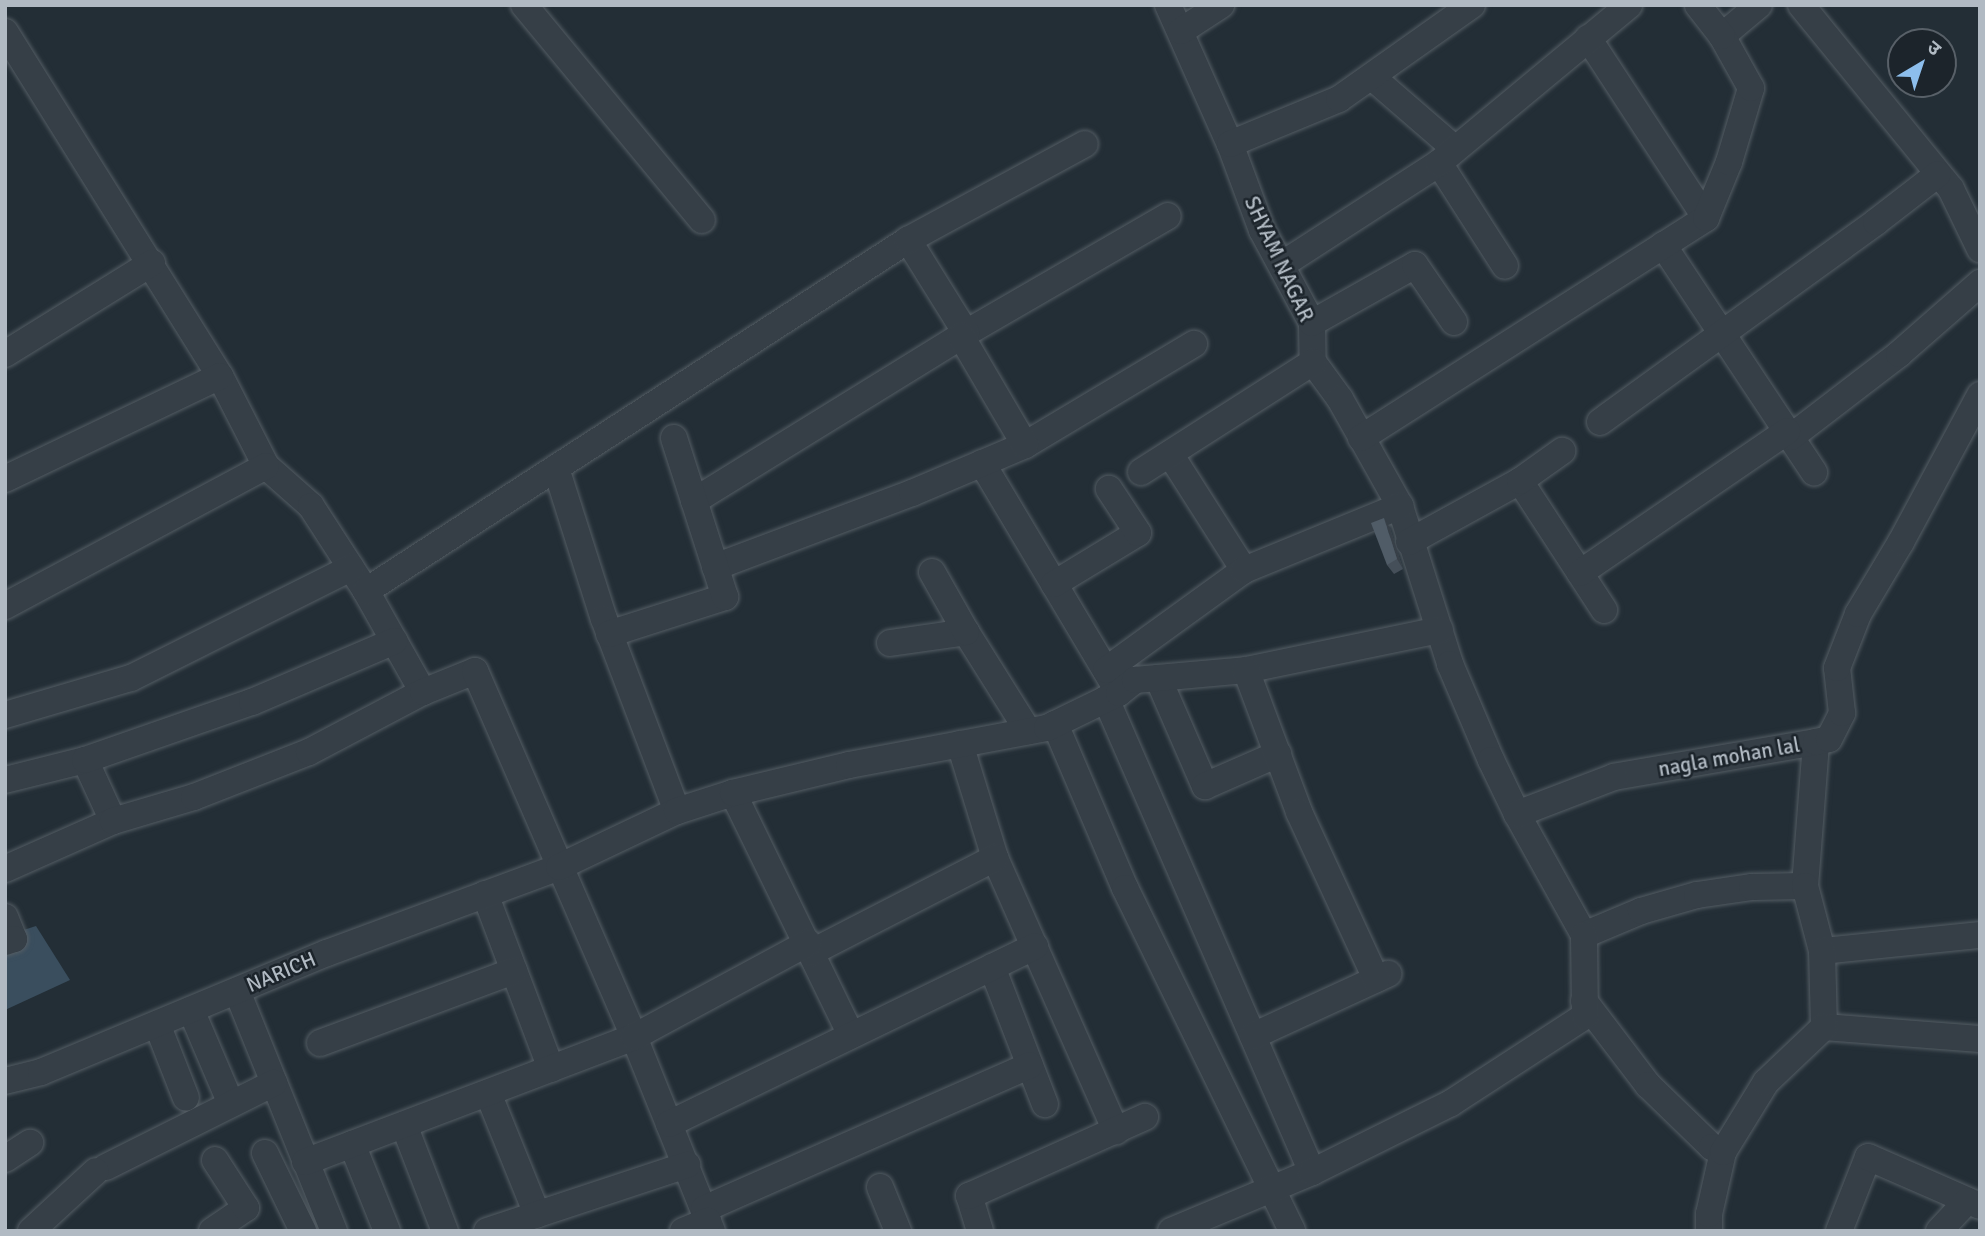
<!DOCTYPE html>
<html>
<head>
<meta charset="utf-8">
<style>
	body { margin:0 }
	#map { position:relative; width:1985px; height:1236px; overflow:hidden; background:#232e36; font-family:Signika,"Noto Sans Devanagari",sans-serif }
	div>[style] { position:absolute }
	.water>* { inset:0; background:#3a4e5e }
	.roads { filter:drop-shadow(0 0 2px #545d64) drop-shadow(0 0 2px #545d64) }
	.minor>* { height:26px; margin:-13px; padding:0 13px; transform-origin:13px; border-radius:13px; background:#363f47 }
	.wall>* { inset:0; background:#454f59 }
	.shaded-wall>* { inset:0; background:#384048 }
	.building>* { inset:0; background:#505c67 }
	span { translate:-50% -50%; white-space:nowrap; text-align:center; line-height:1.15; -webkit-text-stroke:5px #1c242b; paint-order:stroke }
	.street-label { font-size:21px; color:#b1bac3 }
	.frame { position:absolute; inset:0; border:7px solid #b1bac3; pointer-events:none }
	.north { position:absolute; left:1887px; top:28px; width:70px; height:70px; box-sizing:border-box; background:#1c242b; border:2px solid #586068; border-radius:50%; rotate:39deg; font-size:19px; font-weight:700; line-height:28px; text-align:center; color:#b1bac3 }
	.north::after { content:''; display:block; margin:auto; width:24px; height:32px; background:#8dbeec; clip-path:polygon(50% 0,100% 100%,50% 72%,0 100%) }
</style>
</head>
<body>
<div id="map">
	<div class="water">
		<div style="clip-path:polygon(36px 926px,70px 980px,5px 1010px,5px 936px)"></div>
	</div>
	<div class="roads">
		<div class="minor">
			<div style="left:524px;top:5px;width:279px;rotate:50.4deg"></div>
			<div style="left:1168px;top:5px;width:152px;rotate:66deg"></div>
			<div style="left:1230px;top:144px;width:92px;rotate:69.6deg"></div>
			<div style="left:1262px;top:230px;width:106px;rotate:61.7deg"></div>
			<div style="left:1312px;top:323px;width:39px;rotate:89deg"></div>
			<div style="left:1313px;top:362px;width:46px;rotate:53.9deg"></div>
			<div style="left:1340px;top:399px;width:123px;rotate:60.7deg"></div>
			<div style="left:1400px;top:506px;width:166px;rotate:72.4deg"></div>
			<div style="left:1450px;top:664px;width:104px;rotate:66.9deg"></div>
			<div style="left:1491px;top:760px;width:60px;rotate:64.3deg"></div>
			<div style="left:1517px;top:814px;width:138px;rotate:61deg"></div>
			<div style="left:1584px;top:935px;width:62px;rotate:-22.8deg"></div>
			<div style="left:1641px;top:911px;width:58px;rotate:-15.9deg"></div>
			<div style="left:1697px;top:895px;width:56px;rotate:-8.3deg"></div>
			<div style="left:1752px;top:887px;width:53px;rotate:-1.1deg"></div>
			<div style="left:1805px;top:886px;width:144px;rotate:-85.6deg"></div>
			<div style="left:1816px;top:742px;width:205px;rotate:170.2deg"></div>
			<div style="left:1614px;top:777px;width:104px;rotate:159.1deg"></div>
			<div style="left:1801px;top:5px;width:237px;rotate:50.8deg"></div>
			<div style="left:1951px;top:189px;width:67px;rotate:64.2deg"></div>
			<div style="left:1181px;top:31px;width:48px;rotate:-33deg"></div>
			<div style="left:5px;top:32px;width:406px;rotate:58deg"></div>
			<div style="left:220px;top:376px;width:101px;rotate:62.9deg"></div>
			<div style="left:266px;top:466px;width:60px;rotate:41.6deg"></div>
			<div style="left:311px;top:506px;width:101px;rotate:57.1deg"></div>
			<div style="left:366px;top:591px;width:116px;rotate:60.6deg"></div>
			<div style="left:1722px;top:36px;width:48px;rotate:-40deg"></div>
			<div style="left:1588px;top:38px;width:215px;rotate:56.8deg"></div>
			<div style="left:1372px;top:77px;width:110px;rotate:40.9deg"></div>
			<div style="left:1230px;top:144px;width:118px;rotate:-22.4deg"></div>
			<div style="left:1339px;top:99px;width:163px;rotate:-35.3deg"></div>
			<div style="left:1439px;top:163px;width:122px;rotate:57.3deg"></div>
			<div style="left:1663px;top:245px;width:273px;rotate:56.4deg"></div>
			<div style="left:1283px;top:264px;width:186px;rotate:-32.9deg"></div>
			<div style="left:1439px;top:163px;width:247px;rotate:-39.7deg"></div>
			<div style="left:1312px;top:323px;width:118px;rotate:-29.4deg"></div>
			<div style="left:1415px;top:265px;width:69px;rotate:55.6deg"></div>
			<div style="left:966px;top:333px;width:233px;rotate:-30.1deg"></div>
			<div style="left:5px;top:354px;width:173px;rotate:-31.8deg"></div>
			<div style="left:1600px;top:422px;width:341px;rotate:-35.9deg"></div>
			<div style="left:1876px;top:222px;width:78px;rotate:-37.7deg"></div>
			<div style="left:1791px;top:437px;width:136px;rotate:-37.5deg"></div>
			<div style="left:1899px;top:354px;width:108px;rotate:-41.2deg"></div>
			<div style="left:1361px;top:438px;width:409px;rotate:-32.5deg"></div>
			<div style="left:1706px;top:218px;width:61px;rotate:-67.7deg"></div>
			<div style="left:1729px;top:162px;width:77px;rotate:-73.4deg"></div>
			<div style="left:1751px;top:88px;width:60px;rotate:-119.1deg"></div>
			<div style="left:1722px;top:36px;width:39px;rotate:-128deg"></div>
			<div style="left:1025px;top:445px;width:197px;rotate:-30.9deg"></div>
			<div style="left:1170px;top:454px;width:138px;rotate:57.5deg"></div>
			<div style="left:982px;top:463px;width:257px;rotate:59.2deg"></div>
			<div style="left:556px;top:468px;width:158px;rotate:72.4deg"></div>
			<div style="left:604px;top:619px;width:205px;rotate:69.2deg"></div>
			<div style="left:1141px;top:472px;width:204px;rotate:-32.6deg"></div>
			<div style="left:5px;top:479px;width:238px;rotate:-25.6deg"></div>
			<div style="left:1520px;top:481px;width:154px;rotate:56.9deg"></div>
			<div style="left:694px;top:501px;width:320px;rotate:-31.7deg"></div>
			<div style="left:966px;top:333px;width:110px;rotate:-121.9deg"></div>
			<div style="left:1409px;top:542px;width:127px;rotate:-28.8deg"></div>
			<div style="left:1520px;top:481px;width:52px;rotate:-35.5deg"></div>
			<div style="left:715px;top:567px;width:210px;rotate:-20.6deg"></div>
			<div style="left:912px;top:493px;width:123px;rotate:-23deg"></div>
			<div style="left:1025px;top:445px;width:126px;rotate:-120.4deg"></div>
			<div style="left:1580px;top:573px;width:251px;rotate:-34.4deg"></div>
			<div style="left:1054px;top:584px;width:98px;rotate:-31.3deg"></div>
			<div style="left:1138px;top:533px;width:53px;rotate:-123.4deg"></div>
			<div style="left:366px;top:591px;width:646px;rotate:-32.93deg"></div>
			<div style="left:908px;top:240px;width:201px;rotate:-28.5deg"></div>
			<div style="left:5px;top:606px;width:296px;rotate:-28.2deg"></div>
			<div style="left:966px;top:632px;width:117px;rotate:57.9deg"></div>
			<div style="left:609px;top:634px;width:122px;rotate:-17.7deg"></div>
			<div style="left:725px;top:597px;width:167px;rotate:-107.8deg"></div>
			<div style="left:890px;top:643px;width:77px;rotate:-8.2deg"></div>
			<div style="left:966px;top:632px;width:69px;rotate:-119.5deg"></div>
			<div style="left:1106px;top:670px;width:170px;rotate:-35.9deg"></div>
			<div style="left:1244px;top:570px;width:169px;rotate:-22.3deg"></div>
			<div style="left:1246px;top:670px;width:198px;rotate:-11.7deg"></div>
			<div style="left:1158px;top:678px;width:118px;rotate:66.5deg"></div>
			<div style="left:1205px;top:786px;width:80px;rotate:-23.7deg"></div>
			<div style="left:1106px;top:699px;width:516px;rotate:66.47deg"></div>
			<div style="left:5px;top:715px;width:131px;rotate:-16.4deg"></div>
			<div style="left:131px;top:678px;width:246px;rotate:-26.6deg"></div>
			<div style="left:1055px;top:724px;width:178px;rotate:66.9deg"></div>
			<div style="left:1125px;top:888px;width:381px;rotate:64deg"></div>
			<div style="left:1816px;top:742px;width:13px;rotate:-13deg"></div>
			<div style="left:1829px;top:739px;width:29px;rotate:-63deg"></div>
			<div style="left:1842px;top:713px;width:45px;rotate:-96.3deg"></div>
			<div style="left:1837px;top:668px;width:58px;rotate:-68.7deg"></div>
			<div style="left:1858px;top:614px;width:84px;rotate:-59.2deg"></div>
			<div style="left:1901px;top:542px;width:167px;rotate:-61.7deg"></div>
			<div style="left:960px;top:744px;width:119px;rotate:72.9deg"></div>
			<div style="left:995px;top:858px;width:299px;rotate:66.1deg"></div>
			<div style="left:85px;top:760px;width:67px;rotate:65.3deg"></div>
			<div style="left:5px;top:780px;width:82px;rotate:-14deg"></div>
			<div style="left:85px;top:760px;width:177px;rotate:-19.2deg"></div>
			<div style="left:252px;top:702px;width:155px;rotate:-23.2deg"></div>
			<div style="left:733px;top:793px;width:269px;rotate:64deg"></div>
			<div style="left:5px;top:869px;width:118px;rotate:-24deg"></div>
			<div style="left:113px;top:821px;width:84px;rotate:-16.5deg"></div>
			<div style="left:194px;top:797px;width:123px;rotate:-21.4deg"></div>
			<div style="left:309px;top:752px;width:129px;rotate:-27.8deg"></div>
			<div style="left:423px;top:692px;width:56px;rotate:-22deg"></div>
			<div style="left:475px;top:671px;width:399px;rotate:66.5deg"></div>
			<div style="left:634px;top:1037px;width:209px;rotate:68.1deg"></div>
			<div style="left:1805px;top:886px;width:67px;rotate:75.3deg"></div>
			<div style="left:1822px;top:951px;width:159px;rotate:-5.8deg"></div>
			<div style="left:485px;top:894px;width:187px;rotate:69.3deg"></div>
			<div style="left:5px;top:917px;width:24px;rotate:68deg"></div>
			<div style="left:14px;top:939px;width:9px;rotate:162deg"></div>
			<div style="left:1822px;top:951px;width:76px;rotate:88.5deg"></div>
			<div style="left:1824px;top:1027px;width:156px;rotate:4.4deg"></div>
			<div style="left:812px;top:952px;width:206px;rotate:-27.2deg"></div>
			<div style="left:992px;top:967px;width:147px;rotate:68.9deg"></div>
			<div style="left:237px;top:991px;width:259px;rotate:68deg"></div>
			<div style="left:1584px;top:1001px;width:106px;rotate:52.7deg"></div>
			<div style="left:1648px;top:1085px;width:89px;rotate:44.1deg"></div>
			<div style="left:1712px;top:1147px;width:12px;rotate:24deg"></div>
			<div style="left:191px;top:1010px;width:102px;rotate:66.9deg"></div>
			<div style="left:157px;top:1024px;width:79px;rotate:68.6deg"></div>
			<div style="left:1253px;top:1036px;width:149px;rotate:-24.7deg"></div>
			<div style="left:320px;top:1043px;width:207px;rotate:-20.4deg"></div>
			<div style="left:5px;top:1081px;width:37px;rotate:-14deg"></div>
			<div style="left:41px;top:1072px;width:310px;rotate:-22.6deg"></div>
			<div style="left:327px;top:953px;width:247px;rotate:-20.3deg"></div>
			<div style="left:559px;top:867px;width:131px;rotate:-25.4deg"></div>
			<div style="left:677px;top:811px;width:59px;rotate:-17.8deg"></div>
			<div style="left:733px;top:793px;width:119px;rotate:-13.6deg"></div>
			<div style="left:849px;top:765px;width:201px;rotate:-10.6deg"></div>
			<div style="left:1047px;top:728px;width:80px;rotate:-25.9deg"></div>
			<div style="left:1119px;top:693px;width:21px;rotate:-39deg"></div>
			<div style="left:1135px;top:680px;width:111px;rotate:-5.1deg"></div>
			<div style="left:1246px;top:670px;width:152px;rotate:69.5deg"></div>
			<div style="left:1299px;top:812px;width:184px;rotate:65.2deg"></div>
			<div style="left:488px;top:1093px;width:131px;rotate:68deg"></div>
			<div style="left:669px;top:1124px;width:407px;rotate:-25.9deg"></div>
			<div style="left:404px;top:1125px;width:114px;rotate:68.9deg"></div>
			<div style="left:352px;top:1144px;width:94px;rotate:68.1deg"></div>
			<div style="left:265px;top:1153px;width:87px;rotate:64deg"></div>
			<div style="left:5px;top:1159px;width:30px;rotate:-33deg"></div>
			<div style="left:305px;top:1162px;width:352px;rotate:-20.8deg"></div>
			<div style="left:634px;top:1037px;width:198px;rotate:-28.4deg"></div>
			<div style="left:106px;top:1167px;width:188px;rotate:-26.6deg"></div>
			<div style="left:880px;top:1187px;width:48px;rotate:67.8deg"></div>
			<div style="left:704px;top:1209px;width:356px;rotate:-23.8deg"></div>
			<div style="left:31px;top:1231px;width:88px;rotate:-42.7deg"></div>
			<div style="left:212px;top:1231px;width:41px;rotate:-34.1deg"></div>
			<div style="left:246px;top:1208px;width:57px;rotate:-122.9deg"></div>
			<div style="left:487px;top:1231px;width:211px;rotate:-18.3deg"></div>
			<div style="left:683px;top:1231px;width:27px;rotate:-22deg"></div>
			<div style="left:980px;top:1231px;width:37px;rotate:-107deg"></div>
			<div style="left:969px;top:1196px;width:193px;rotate:-24.2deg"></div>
			<div style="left:1171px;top:1231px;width:153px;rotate:-22.7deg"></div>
			<div style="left:1312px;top:1172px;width:155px;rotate:-26.4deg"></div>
			<div style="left:1451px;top:1103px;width:160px;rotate:-33deg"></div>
			<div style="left:1585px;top:1016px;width:81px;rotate:-90.7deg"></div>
			<div style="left:1709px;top:1231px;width:17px;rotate:-90deg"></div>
			<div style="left:1709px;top:1214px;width:64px;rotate:-77.3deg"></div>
			<div style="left:1723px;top:1152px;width:82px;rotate:-58.4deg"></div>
			<div style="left:1766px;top:1082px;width:80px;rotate:-43.5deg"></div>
			<div style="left:1839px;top:1231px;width:79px;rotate:-68.6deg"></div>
			<div style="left:1868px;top:1157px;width:122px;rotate:23.6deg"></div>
			<div style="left:1939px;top:1231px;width:41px;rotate:-47deg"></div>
		</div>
	</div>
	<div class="wall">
		<div style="clip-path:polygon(1390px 528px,1403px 569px,1394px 574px,1387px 565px)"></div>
	</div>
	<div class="shaded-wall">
		<div style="clip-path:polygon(1384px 518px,1390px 528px,1403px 569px,1397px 559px)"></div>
	</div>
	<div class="building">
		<div style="clip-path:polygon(1384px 518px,1397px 559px,1387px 565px,1371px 523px)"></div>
	</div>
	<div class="street-label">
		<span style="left:1279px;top:259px;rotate:65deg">SHYAM NAGAR</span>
		<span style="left:1729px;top:757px;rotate:-10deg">nagla mohan lal</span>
		<span style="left:281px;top:972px;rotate:-23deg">NARICH</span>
	</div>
	<div class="frame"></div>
	<div class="north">उ</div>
</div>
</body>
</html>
